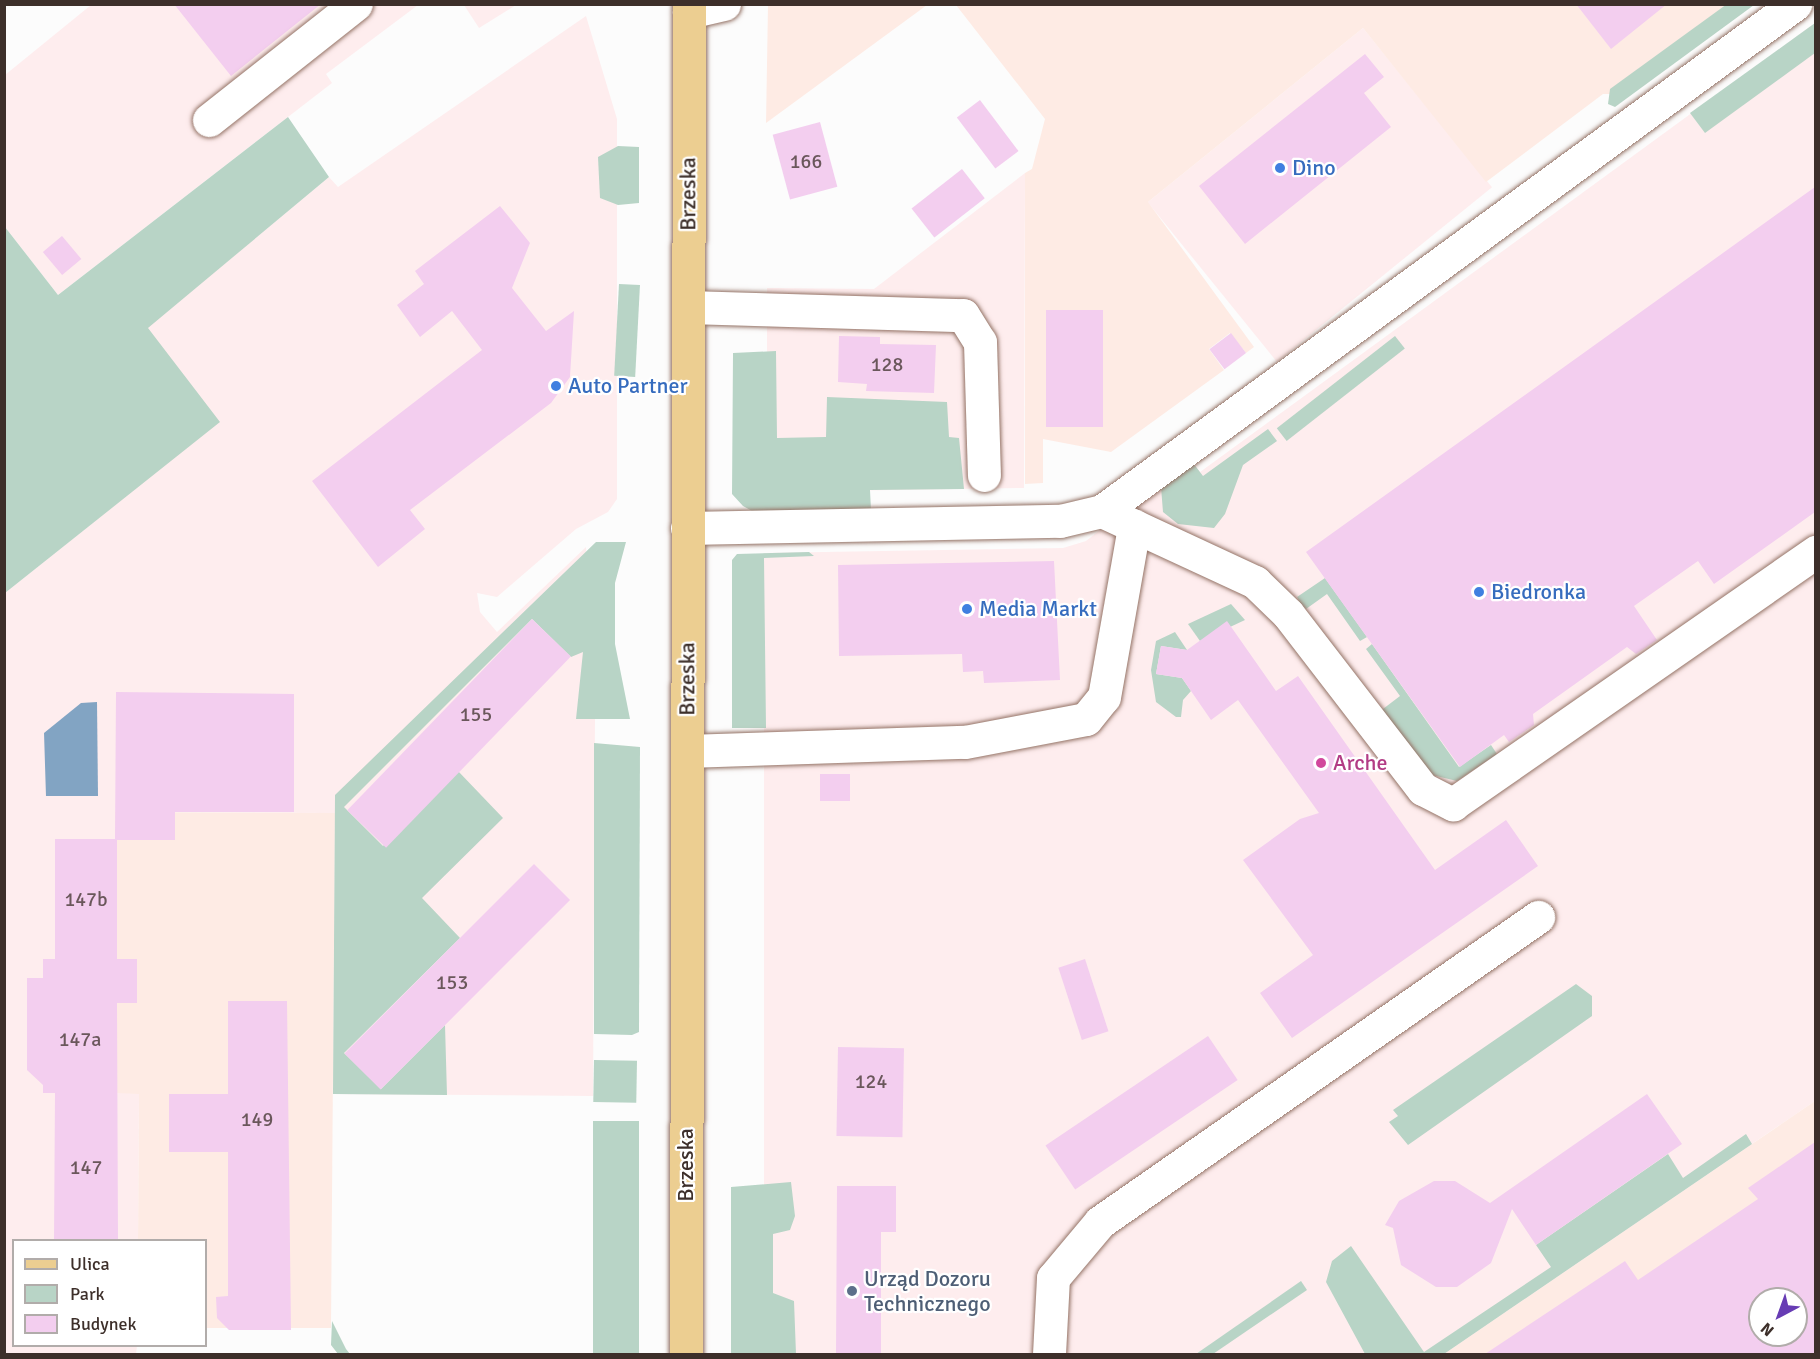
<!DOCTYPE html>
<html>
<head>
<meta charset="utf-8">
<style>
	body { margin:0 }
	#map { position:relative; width:1820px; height:1359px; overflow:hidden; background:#fcfcfc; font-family:Signika,sans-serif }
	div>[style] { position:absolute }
	.commercial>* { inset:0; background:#feedee; transform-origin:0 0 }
	.built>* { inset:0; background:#feebe4 }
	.green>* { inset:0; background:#b8d4c6; transform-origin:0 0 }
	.water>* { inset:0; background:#82a4c3 }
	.building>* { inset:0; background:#f3ceef; transform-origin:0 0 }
	.roads { filter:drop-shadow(0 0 2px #947366) drop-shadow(0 0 2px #947366) }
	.minor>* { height:33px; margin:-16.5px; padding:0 16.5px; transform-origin:16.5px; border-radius:16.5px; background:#fff }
	.major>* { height:33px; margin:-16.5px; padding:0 16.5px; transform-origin:16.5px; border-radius:16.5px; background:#ecce91 }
	.dots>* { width:16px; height:16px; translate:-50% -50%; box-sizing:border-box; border:3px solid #fff; border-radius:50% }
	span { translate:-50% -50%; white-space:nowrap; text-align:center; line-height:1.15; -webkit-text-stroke:4.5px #fff; paint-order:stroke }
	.number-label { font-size:20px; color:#6a575b }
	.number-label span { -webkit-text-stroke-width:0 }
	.shop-label { font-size:22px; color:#366cbe }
	.left { translate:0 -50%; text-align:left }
	.street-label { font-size:22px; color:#3d2f2a }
	.hotel-label { font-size:22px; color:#b23c85 }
	.service-label { font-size:22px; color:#4e5e75 }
	.frame { position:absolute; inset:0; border:6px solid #3d2f2a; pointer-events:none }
	.legend { position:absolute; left:12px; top:1239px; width:195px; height:108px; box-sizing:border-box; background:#fff; border:2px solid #b1acaa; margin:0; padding:8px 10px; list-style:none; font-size:18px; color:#3d2f2a }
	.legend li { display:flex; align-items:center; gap:12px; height:30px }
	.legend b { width:30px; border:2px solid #b1acaa }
	.north { position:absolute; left:1748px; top:1287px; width:60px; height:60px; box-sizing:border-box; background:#fff; border:2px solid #b1acaa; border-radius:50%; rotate:221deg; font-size:16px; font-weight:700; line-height:24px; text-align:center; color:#3d2f2a }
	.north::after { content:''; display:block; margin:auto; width:21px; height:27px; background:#673cb4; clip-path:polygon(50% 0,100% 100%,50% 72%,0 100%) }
</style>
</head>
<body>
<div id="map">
	<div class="commercial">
		<div style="clip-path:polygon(91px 5px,418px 5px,326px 74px,332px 83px,58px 295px,5px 227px,5px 75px)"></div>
		<div style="clip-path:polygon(464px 5px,516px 5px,479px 28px)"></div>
		<div style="clip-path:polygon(586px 16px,617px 119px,617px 499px,608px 512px,576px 529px,497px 597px,477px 593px,480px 612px,497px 632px,586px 547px,595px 716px,593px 1096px,333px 1094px,335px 813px,116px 812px,118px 1093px,139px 1093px,138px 1240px,14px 1240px,14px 1346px,137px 1346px,136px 1354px,5px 1354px,5px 593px,105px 513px,147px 328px,329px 177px,338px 187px)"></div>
		<div style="clip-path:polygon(1815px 23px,1815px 1101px,1444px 1354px,764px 1354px,764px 553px,1063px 548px,1086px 541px,1190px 459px,1200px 472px)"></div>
		<div style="left:1363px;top:28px;width:205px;height:277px;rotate:51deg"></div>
		<div style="clip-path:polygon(1025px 173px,1024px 488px,767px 492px,767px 288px,874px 289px)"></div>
	</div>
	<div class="built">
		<div style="clip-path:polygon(768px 5px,768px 4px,927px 5px,766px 123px)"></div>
		<div style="clip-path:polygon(956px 5px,1741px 5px,1618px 94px,1603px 94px,1486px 182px,1363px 28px,1148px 202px,1254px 347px,1246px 353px,1230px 333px,1209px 349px,1224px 370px,1111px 452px,1043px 439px,1043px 483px,1025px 484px,1025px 173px,1032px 169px,1045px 119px)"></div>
		<div style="clip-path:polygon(115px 812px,335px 813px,331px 1328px,206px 1328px,206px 1240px,138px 1240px,139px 1094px,117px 1093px)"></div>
		<div style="clip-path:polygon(evenodd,1815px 1101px,1815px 1354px,1444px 1354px,1752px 1144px,1815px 1101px,1760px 1299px,1796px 1299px,1796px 1335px,1760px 1335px,1760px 1299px)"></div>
	</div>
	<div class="green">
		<div style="clip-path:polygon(1727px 4px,1754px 5px,1615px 107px,1608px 104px,1610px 89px)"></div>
		<div style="clip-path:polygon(1815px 23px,1815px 53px,1705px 133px,1690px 113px)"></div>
		<div style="clip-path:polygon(288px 117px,329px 177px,148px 328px,220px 422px,5px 593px,5px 227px,58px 295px)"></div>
		<div style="clip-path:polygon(618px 146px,639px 147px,639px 203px,618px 205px,600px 198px,598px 157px)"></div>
		<div style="left:619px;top:284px;width:21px;height:92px;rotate:3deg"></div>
		<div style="left:1395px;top:336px;width:16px;height:150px;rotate:52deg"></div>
		<div style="clip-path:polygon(776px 351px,777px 438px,826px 437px,827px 397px,947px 402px,949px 437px,959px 438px,964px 489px,870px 490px,871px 510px,752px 511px,743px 506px,732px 494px,733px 353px)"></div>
		<div style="clip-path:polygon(1268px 429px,1277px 441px,1243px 465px,1225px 514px,1214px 528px,1178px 524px,1163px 512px,1161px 487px,1190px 459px,1203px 476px)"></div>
		<div style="clip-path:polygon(596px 542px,626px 542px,615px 583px,615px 644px,630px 719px,576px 719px,583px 652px,571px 657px,532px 619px,344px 807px,383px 846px,458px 771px,503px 818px,422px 898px,460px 938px,344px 1053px,381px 1089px,445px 1025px,447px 1095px,333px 1094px,335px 795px)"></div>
		<div style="clip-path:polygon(809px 552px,814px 556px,764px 558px,766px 728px,732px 728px,732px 560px,737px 554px)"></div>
		<div style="clip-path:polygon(1325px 578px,1367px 637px,1360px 641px,1327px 594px,1306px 609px,1299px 601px,1297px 597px)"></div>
		<div style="clip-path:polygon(1231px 604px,1245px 620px,1200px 641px,1188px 624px)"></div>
		<div style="clip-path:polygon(1175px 632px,1187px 650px,1161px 646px,1156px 674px,1182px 678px,1191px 691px,1183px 700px,1181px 717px,1176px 717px,1156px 702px,1151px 670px,1156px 641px)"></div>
		<div style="clip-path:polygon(1372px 644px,1459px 767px,1491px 745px,1497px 754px,1457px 781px,1432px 775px,1379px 712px,1400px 696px,1366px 649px)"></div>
		<div style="clip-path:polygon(594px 743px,640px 747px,639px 1032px,632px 1035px,594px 1034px)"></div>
		<div style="clip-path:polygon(1576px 984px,1592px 996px,1592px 1016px,1408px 1145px,1389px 1122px,1398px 1116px,1393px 1110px)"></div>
		<div style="left:594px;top:1060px;width:43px;height:42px;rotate:1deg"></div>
		<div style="left:639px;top:1121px;width:233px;height:46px;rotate:90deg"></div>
		<div style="clip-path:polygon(1746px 1134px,1752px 1144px,1444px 1354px,1365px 1354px,1326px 1282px,1332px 1261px,1351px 1246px,1424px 1352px,1551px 1267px,1536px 1245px,1668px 1154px,1683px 1178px)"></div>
		<div style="clip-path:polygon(791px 1182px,795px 1216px,790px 1230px,773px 1234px,773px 1293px,794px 1301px,796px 1354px,731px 1354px,731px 1187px)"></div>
		<div style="clip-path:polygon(1301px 1281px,1307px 1290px,1213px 1354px,1196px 1354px)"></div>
		<div style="clip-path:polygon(332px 1321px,346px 1349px,350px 1354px,338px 1354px,331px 1345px)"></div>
	</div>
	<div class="water">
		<div style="clip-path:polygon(97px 702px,98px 796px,46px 796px,44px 733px,81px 703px)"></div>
	</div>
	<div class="building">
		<div style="clip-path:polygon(174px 4px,321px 4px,231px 76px)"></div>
		<div style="clip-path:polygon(1576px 4px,1667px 4px,1611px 49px)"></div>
		<div style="clip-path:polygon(1365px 54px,1384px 77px,1364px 93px,1391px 127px,1245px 244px,1199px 186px)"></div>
		<div style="left:980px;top:100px;width:64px;height:29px;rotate:53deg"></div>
		<div style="left:820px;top:122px;width:67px;height:49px;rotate:75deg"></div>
		<div style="left:962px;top:169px;width:37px;height:64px;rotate:52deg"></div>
		<div style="clip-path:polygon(1815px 187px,1815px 512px,1714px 584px,1698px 561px,1634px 606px,1657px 640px,1636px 654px,1627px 647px,1533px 714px,1534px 725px,1509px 742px,1504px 735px,1460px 767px,1306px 552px)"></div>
		<div style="clip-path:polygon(500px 206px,530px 243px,512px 288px,546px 331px,574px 311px,570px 377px,551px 403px,410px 510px,425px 529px,378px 567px,312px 481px,482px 350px,452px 311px,420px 337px,397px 305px,424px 284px,415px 271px)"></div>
		<div style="left:62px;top:236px;width:30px;height:25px;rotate:50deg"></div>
		<div style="left:1046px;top:310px;width:57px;height:117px"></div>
		<div style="left:1231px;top:333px;width:25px;height:27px;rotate:53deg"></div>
		<div style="clip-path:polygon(839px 336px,880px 337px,880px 344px,936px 345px,934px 393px,866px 391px,867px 384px,838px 382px)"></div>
		<div style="clip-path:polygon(1054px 561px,1060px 680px,984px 683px,983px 671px,963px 672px,962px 654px,839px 656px,838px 565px)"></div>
		<div style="left:532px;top:619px;width:54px;height:266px;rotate:44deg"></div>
		<div style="clip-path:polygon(1227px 621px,1276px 691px,1298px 676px,1435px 870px,1506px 820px,1538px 866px,1292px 1038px,1260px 993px,1313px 955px,1243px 860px,1300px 819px,1319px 813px,1238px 700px,1211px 720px,1182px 678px,1156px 674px,1161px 646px,1187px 650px)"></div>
		<div style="clip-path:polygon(116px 692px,294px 694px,294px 812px,175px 812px,175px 840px,117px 840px,117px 959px,137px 959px,137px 1003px,117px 1003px,118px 1240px,54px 1240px,55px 1093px,43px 1093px,43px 1085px,27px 1070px,27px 978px,43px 978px,43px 959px,55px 959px,55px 839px,115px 839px)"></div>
		<div style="left:820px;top:774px;width:30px;height:27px"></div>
		<div style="left:534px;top:864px;width:51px;height:268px;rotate:45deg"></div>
		<div style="left:1085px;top:959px;width:76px;height:28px;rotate:72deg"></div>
		<div style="clip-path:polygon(228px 1001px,287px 1001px,291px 1330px,229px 1330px,217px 1318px,216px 1297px,228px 1296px,228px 1152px,169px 1152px,169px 1094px,228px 1094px)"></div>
		<div style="left:1208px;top:1036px;width:53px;height:196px;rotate:56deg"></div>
		<div style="left:838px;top:1047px;width:66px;height:89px;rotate:1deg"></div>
		<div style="clip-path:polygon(1647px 1094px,1682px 1144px,1536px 1245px,1512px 1209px,1491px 1263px,1457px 1287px,1436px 1287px,1401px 1265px,1393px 1228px,1385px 1225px,1399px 1201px,1434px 1181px,1455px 1181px,1490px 1203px)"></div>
		<div style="clip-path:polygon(evenodd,1815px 1142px,1815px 1354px,1485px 1354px,1625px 1261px,1638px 1280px,1758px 1199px,1748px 1188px,1815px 1142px,1760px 1299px,1796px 1299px,1796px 1335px,1760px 1335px,1760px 1299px)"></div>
		<div style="clip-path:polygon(837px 1186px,896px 1186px,896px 1232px,881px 1232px,881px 1354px,836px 1354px)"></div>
	</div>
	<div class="roads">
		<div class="minor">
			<div style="left:689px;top:12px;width:36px;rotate:-13deg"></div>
			<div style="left:209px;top:120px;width:187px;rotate:-38.3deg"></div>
			<div style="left:688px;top:307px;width:275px;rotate:1.7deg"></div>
			<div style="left:963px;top:315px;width:32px;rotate:58deg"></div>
			<div style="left:980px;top:342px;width:133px;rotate:88.3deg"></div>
			<div style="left:1102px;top:511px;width:169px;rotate:24.9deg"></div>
			<div style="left:1255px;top:582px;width:46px;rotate:44.1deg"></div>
			<div style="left:1288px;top:614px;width:221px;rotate:52.4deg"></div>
			<div style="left:1423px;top:789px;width:34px;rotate:27deg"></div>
			<div style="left:1453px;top:804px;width:442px;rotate:-34.8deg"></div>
			<div style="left:687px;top:528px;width:373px;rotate:-1.1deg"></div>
			<div style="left:1060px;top:521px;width:43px;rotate:-13.4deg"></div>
			<div style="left:1102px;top:511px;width:859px;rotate:-36.19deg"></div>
			<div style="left:687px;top:751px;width:278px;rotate:-1.9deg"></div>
			<div style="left:965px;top:742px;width:123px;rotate:-10.8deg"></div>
			<div style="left:1086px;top:719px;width:28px;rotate:-51deg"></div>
			<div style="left:1104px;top:697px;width:174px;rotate:-80deg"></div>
			<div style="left:1049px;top:1354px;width:76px;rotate:-87deg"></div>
			<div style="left:1053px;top:1278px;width:73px;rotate:-50deg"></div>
			<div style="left:1100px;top:1222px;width:534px;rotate:-34.85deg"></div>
		</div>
		<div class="major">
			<div style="left:686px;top:1354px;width:1350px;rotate:-89.87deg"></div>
		</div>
	</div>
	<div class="dots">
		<div style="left:1280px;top:168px;background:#3f7fe0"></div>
		<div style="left:556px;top:386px;background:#3f7fe0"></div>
		<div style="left:1479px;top:592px;background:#3f7fe0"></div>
		<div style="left:967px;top:609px;background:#3f7fe0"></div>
		<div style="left:1321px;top:763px;background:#d1479c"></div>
		<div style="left:852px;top:1291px;background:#5c6f8a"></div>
	</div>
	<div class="number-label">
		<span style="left:806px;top:161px">166</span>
		<span style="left:887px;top:364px">128</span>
		<span style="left:476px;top:714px">155</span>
		<span style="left:86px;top:899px">147b</span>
		<span style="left:452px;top:982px">153</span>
		<span style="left:80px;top:1039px">147a</span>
		<span style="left:871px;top:1081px">124</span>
		<span style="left:257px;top:1119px">149</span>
		<span style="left:86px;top:1167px">147</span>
	</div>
	<div class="shop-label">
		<span class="left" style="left:1292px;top:168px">Dino</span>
		<span class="left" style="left:568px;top:386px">Auto Partner</span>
		<span class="left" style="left:1491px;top:592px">Biedronka</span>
		<span class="left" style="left:979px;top:609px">Media Markt</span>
	</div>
	<div class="street-label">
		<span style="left:688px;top:194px;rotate:-90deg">Brzeska</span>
		<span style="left:687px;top:679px;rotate:-90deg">Brzeska</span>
		<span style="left:686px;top:1165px;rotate:-90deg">Brzeska</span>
	</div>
	<div class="hotel-label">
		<span class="left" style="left:1333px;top:763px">Arche</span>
	</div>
	<div class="service-label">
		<span class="left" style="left:864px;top:1291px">Urząd Dozoru<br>Technicznego</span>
	</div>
	<div class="frame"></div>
	<ul class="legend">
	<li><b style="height:8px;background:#ecce91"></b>Ulica</li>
	<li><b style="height:16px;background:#b8d4c6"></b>Park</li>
	<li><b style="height:16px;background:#f3ceef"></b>Budynek</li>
	</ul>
	<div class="north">N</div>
</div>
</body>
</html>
